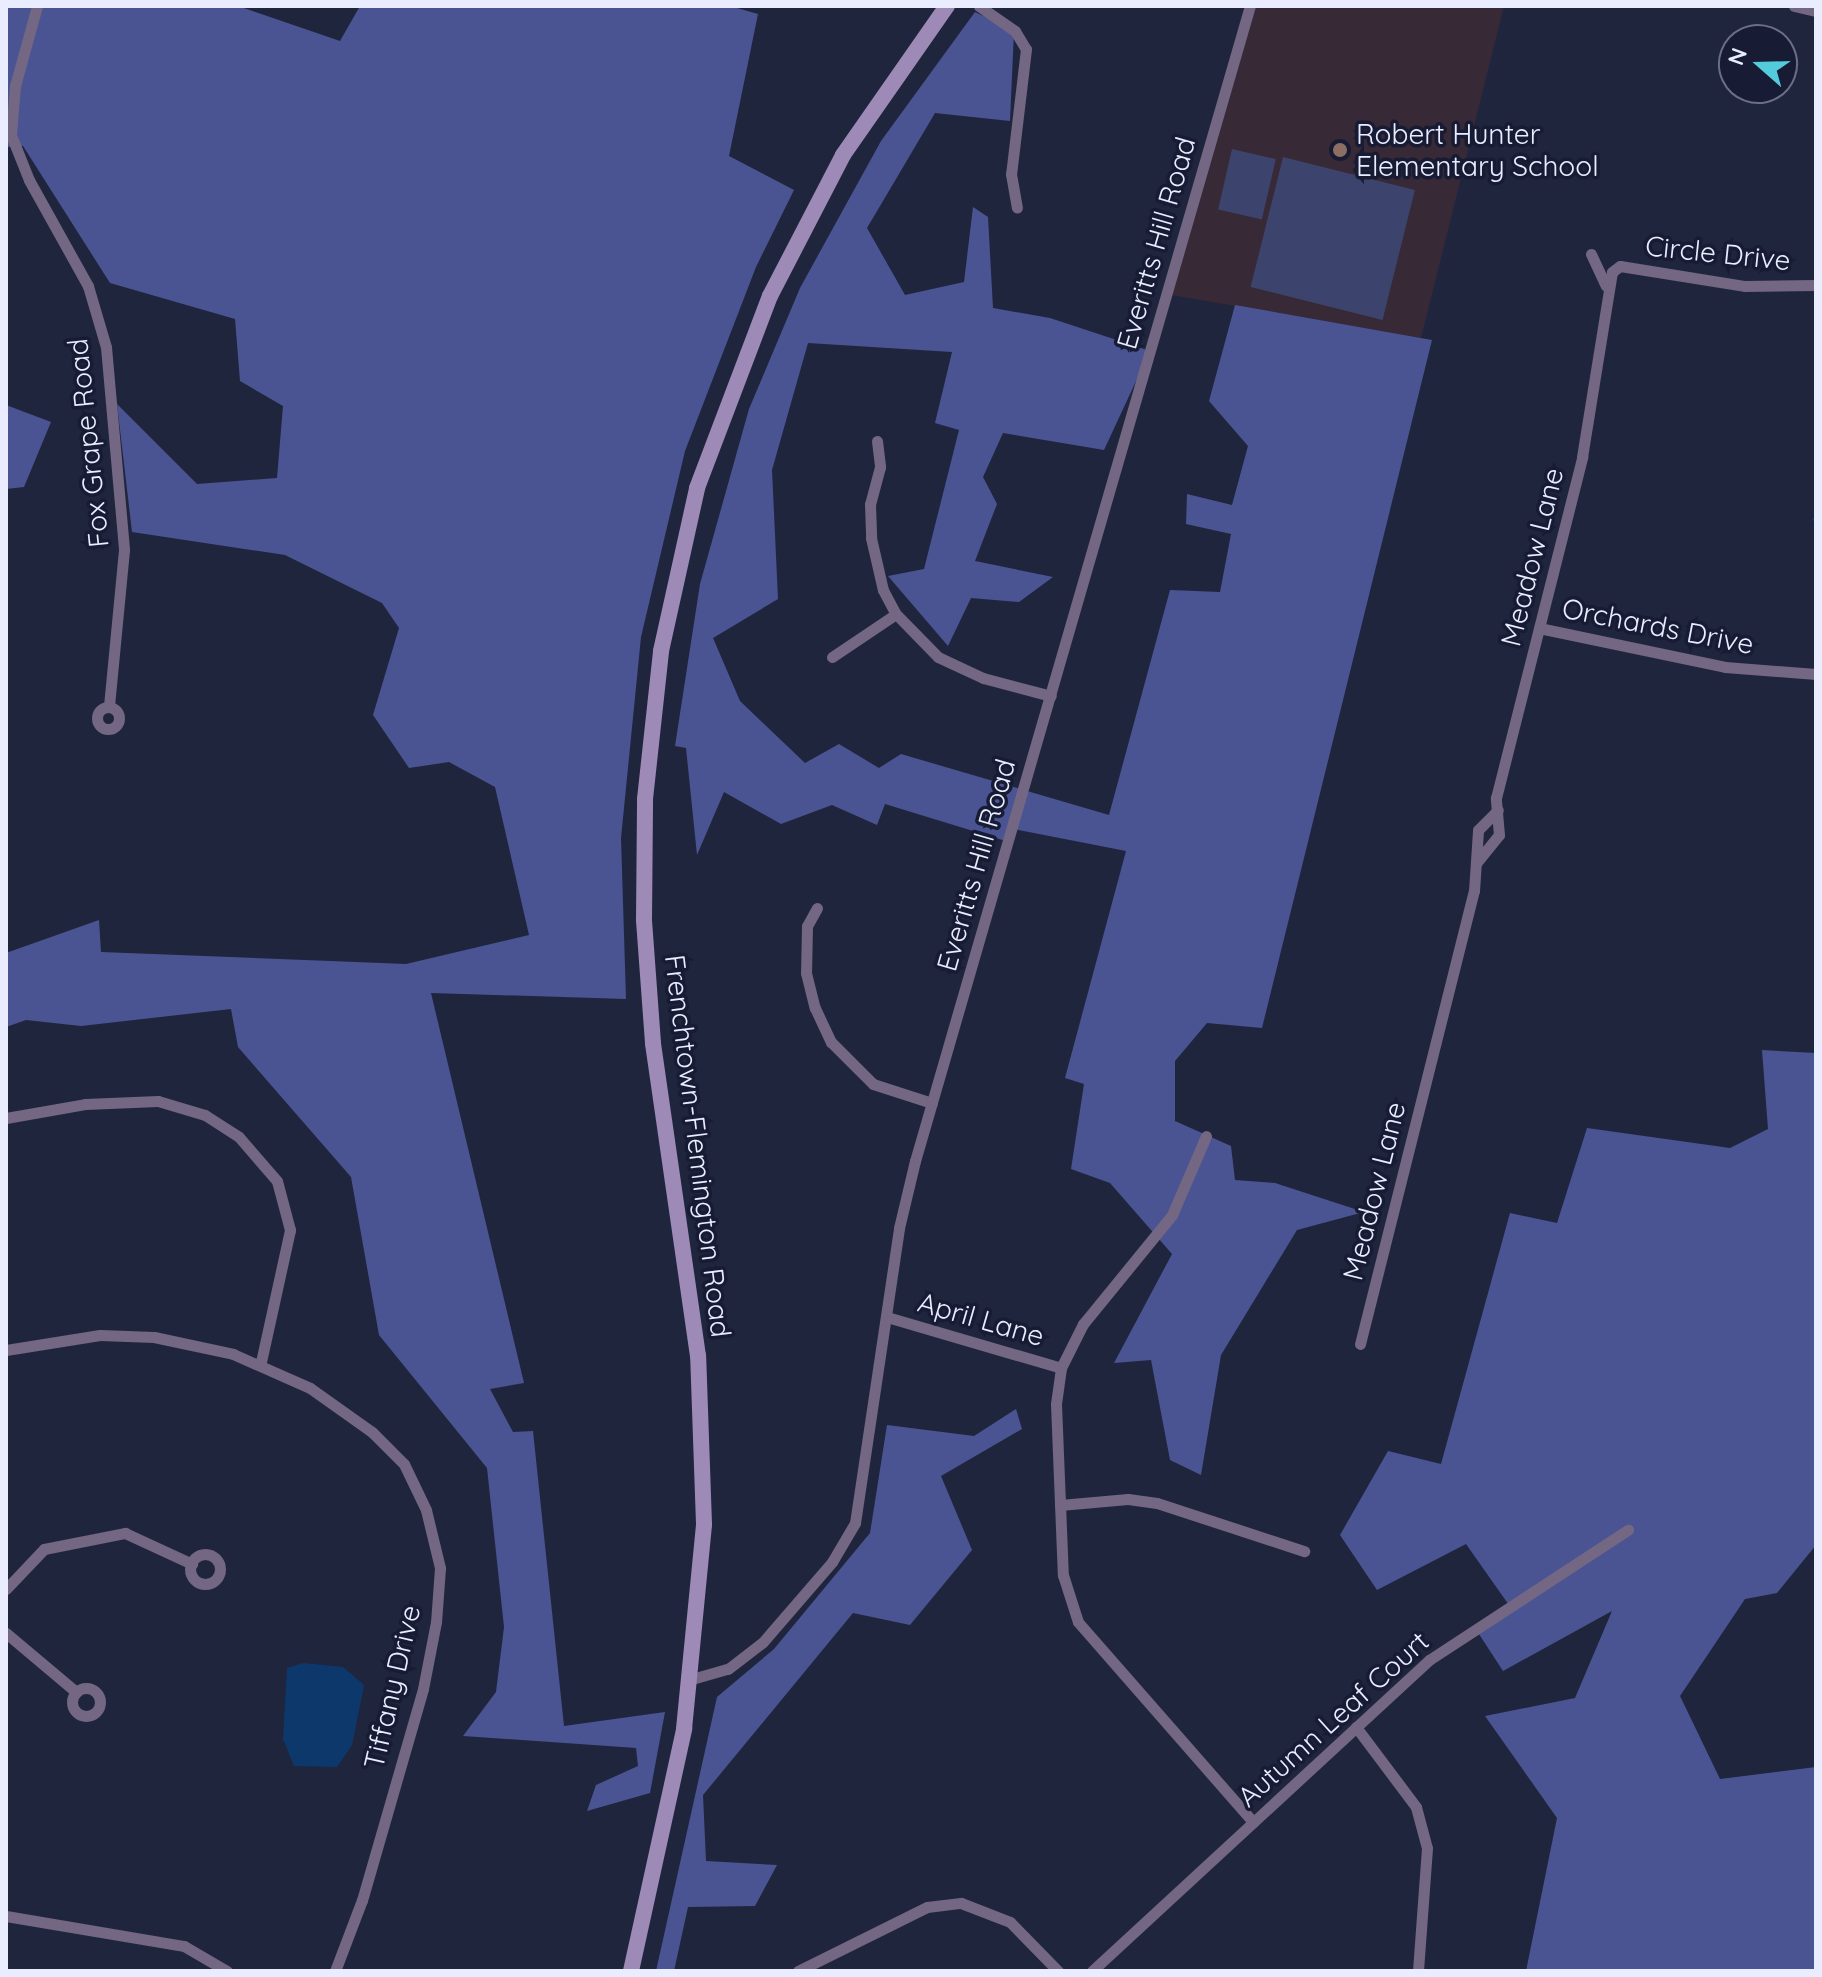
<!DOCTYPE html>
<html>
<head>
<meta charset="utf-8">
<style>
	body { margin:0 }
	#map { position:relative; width:1822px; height:1977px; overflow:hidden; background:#20253e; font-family:Quicksand,sans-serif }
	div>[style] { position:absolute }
	.education>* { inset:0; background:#372936 }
	.green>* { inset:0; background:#3c436c; transform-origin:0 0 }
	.forest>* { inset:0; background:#4a5492 }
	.water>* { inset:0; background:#0d386c }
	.stream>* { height:3px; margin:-1.5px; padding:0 1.5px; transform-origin:1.5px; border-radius:1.5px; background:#0d386c }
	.street>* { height:11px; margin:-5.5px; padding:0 5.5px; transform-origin:5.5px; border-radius:5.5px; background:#736783 }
	.street>.ring { margin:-5.5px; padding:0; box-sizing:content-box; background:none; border:11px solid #736783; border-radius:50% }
	.secondary>* { height:16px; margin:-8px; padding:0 8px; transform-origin:8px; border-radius:8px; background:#9e8ab7 }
	.dots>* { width:22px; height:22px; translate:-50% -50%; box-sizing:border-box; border:4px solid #171b34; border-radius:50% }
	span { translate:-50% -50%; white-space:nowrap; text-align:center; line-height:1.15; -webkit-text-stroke:7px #171b34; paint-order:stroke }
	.poi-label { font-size:28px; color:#e9edff }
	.left { translate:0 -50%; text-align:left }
	.street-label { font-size:28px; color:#e9edff }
	.frame { position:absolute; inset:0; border:8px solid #e9edff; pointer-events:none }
	.north { position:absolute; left:1718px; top:24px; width:80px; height:80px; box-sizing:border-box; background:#171b34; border:2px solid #6b6f85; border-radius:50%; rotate:290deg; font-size:22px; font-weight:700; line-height:32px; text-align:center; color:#e9edff }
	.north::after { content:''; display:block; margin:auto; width:28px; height:36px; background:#53cbda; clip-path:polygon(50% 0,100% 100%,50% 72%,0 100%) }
</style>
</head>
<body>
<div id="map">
	<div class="education">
		<div style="clip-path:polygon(1254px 6px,1504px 6px,1421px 338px,1171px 295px)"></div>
	</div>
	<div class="green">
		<div style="left:1232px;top:149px;width:45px;height:62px;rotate:13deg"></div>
		<div style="left:1283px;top:157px;width:136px;height:134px;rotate:14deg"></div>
	</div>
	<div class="forest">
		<div style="clip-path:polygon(6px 6px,238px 6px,340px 41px,360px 6px,730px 6px,758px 14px,729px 156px,794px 190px,756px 267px,685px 451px,641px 637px,621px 838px,626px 999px,431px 993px,524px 1383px,490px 1389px,513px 1432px,533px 1431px,564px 1726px,665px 1712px,650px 1793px,587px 1811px,596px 1785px,638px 1766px,636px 1748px,463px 1736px,496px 1692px,504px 1627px,487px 1468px,379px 1335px,351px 1177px,238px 1047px,231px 1009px,81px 1026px,26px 1020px,6px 1027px,6px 953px,99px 920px,101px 952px,406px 964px,529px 935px,495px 787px,449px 762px,409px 768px,373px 715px,399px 628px,382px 603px,285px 555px,132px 532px,117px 404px,197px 484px,277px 478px,283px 406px,240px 381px,235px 319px,110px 283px,23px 146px,6px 147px)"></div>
		<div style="clip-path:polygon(975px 12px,1014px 31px,1010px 121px,935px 113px,867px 228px,905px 295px,964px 282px,973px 207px,988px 217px,993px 308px,1050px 318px,1150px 351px,1104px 450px,1003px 433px,983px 477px,997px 504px,975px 561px,1053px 577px,1019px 602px,971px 598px,948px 646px,888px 576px,924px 569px,959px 430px,935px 423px,952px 352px,808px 343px,772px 470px,778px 599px,713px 638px,740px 701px,805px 763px,839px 744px,879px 768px,901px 754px,1109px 815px,1170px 590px,1220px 592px,1231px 534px,1186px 524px,1187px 494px,1232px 505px,1248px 446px,1209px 401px,1235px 305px,1432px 340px,1262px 1028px,1207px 1023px,1175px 1061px,1175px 1121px,1231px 1146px,1235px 1180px,1275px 1183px,1364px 1212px,1297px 1230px,1221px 1355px,1201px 1475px,1170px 1460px,1151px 1360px,1114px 1363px,1172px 1254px,1110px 1183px,1071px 1169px,1084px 1084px,1065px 1078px,1126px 851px,1013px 829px,1009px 842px,885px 804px,877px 825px,832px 805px,781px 824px,724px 792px,697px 855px,686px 748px,675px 746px,700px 584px,749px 409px,800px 288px,881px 141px)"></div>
		<div style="clip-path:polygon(6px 405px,51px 422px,24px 487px,6px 489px)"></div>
		<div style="clip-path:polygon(1762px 1050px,1816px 1053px,1816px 1545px,1777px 1593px,1745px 1599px,1680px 1696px,1720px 1779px,1816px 1767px,1816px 1971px,1526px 1971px,1557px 1818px,1485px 1716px,1575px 1698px,1612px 1611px,1503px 1671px,1477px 1631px,1511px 1608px,1466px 1544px,1377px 1590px,1340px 1535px,1388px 1451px,1441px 1464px,1510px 1213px,1557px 1223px,1587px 1128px,1730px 1148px,1768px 1129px)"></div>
		<div style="clip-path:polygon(1016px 1409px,1022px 1429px,941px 1476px,972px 1550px,910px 1625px,853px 1613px,703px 1795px,706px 1861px,777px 1865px,755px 1906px,688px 1907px,674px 1971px,656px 1971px,717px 1697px,774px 1649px,870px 1533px,887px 1425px,974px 1436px)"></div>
	</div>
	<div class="water">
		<div style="clip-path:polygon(303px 1663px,343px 1667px,364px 1685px,352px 1745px,337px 1767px,294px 1766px,283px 1739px,287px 1668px)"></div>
	</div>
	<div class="stream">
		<div style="left:1813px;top:519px;width:3px"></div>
	</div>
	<div class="street">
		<div style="left:37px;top:6px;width:83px;rotate:105.4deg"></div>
		<div style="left:15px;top:86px;width:49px;rotate:94.7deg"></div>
		<div style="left:11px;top:135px;width:48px;rotate:68.2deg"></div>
		<div style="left:29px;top:180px;width:121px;rotate:60.9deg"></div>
		<div style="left:88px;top:286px;width:64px;rotate:73.6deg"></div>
		<div style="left:106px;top:347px;width:204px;rotate:84.9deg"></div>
		<div style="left:124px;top:550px;width:157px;rotate:95.5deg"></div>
		<div style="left:979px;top:6px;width:44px;rotate:34.8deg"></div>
		<div style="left:1015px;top:31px;width:21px;rotate:59deg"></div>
		<div style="left:1026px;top:49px;width:126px;rotate:96.8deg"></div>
		<div style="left:1011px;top:174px;width:34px;rotate:80deg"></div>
		<div style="left:1794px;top:6px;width:23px;rotate:13deg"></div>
		<div style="left:1591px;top:254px;width:35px;rotate:65deg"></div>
		<div style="left:877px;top:441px;width:26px;rotate:83deg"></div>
		<div style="left:880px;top:467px;width:38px;rotate:105deg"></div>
		<div style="left:870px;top:504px;width:34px;rotate:88deg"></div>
		<div style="left:871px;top:538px;width:53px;rotate:77deg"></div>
		<div style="left:883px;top:590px;width:27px;rotate:62deg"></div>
		<div style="left:896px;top:614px;width:60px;rotate:45.7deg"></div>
		<div style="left:938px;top:657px;width:50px;rotate:25deg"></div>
		<div style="left:983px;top:678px;width:70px;rotate:14.8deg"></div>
		<div style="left:1539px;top:628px;width:190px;rotate:11.8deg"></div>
		<div style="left:1725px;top:667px;width:91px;rotate:4.4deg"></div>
		<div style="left:832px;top:657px;width:77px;rotate:-33.9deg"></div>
		<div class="ring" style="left:97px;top:707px;width:11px;height:11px"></div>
		<div style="left:1477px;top:862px;width:35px;rotate:-51deg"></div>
		<div style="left:1499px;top:835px;width:37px;rotate:-95deg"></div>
		<div style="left:1496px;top:798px;width:352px;rotate:-75.8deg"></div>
		<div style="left:1582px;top:457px;width:187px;rotate:-80.8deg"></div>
		<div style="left:1612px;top:272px;width:10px;rotate:-37deg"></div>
		<div style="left:1620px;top:266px;width:127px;rotate:9.1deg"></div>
		<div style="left:1745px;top:286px;width:71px;rotate:-0.8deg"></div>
		<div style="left:817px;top:908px;width:21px;rotate:119deg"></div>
		<div style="left:807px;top:926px;width:47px;rotate:91.2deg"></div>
		<div style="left:806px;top:973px;width:36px;rotate:76deg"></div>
		<div style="left:815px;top:1008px;width:38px;rotate:65deg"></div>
		<div style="left:831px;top:1042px;width:59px;rotate:45deg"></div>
		<div style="left:873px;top:1084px;width:62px;rotate:17.9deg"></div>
		<div style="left:6px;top:1118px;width:80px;rotate:-10deg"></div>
		<div style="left:85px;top:1104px;width:73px;rotate:-2.4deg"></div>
		<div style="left:158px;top:1101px;width:49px;rotate:16.6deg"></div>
		<div style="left:205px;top:1115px;width:40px;rotate:32.9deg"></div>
		<div style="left:239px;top:1137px;width:58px;rotate:49.2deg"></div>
		<div style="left:277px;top:1181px;width:51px;rotate:75.1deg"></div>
		<div style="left:290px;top:1230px;width:135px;rotate:102.4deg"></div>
		<div style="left:1206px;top:1136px;width:86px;rotate:113.3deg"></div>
		<div style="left:1172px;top:1215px;width:141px;rotate:129.2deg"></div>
		<div style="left:1083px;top:1324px;width:49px;rotate:116.6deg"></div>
		<div style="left:1061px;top:1368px;width:36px;rotate:98deg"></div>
		<div style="left:1056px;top:1404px;width:171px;rotate:87.7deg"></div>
		<div style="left:1063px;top:1575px;width:49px;rotate:72.3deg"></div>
		<div style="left:1078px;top:1622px;width:266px;rotate:48.8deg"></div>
		<div style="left:887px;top:1317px;width:181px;rotate:16.3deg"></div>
		<div style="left:1360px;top:1344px;width:467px;rotate:-75.9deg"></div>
		<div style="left:1474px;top:891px;width:61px;rotate:-86.2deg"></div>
		<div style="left:1478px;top:830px;width:28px;rotate:-45deg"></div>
		<div style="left:6px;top:1350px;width:95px;rotate:-9.1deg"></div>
		<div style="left:100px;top:1335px;width:54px;rotate:2.1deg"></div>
		<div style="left:154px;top:1337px;width:81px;rotate:12.1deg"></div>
		<div style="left:233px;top:1354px;width:84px;rotate:23.8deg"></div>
		<div style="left:310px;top:1388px;width:76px;rotate:35.4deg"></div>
		<div style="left:372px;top:1432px;width:45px;rotate:45deg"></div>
		<div style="left:404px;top:1464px;width:51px;rotate:64.4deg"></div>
		<div style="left:426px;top:1510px;width:60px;rotate:76.4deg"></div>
		<div style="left:440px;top:1568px;width:54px;rotate:94.2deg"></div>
		<div style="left:436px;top:1622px;width:68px;rotate:101deg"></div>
		<div style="left:423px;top:1689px;width:220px;rotate:106.1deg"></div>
		<div style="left:362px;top:1900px;width:76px;rotate:110.8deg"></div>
		<div style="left:1060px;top:1505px;width:68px;rotate:-5deg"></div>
		<div style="left:1128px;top:1499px;width:29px;rotate:8deg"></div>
		<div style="left:1157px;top:1503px;width:155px;rotate:18.1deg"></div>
		<div class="ring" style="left:190px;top:1554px;width:19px;height:19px"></div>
		<div style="left:6px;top:1589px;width:55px;rotate:-46.5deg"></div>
		<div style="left:44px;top:1549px;width:83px;rotate:-11.2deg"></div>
		<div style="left:125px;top:1533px;width:74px;rotate:24.8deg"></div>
		<div style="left:6px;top:1633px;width:92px;rotate:40.1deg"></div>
		<div style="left:692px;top:1679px;width:37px;rotate:-16deg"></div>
		<div style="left:728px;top:1669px;width:44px;rotate:-37.6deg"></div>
		<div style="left:763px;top:1642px;width:106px;rotate:-49.2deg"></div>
		<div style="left:832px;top:1562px;width:45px;rotate:-59.5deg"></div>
		<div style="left:855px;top:1523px;width:298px;rotate:-81.5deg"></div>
		<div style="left:899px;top:1228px;width:69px;rotate:-76.6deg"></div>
		<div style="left:915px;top:1161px;width:1203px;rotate:-73.83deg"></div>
		<div class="ring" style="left:72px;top:1688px;width:17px;height:17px"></div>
		<div style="left:1356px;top:1727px;width:100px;rotate:53.1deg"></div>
		<div style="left:1416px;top:1807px;width:42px;rotate:75deg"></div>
		<div style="left:1427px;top:1848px;width:123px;rotate:94.2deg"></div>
		<div style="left:6px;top:1916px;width:181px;rotate:9.6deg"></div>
		<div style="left:184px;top:1946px;width:50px;rotate:30.2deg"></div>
		<div style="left:798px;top:1971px;width:144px;rotate:-26.4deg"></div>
		<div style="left:927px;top:1907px;width:34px;rotate:-7deg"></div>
		<div style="left:961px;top:1903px;width:53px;rotate:21.2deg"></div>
		<div style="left:1010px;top:1922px;width:69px;rotate:45.6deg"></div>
		<div style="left:1092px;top:1971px;width:459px;rotate:-42.7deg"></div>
		<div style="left:1429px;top:1660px;width:238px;rotate:-33.2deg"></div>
	</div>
	<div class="secondary">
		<div style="left:631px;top:1971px;width:248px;rotate:-77.6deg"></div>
		<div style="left:684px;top:1729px;width:206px;rotate:-84.4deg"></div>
		<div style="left:704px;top:1524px;width:168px;rotate:-92deg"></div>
		<div style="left:698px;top:1356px;width:316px;rotate:-98.2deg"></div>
		<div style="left:653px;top:1043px;width:123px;rotate:-94.2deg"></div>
		<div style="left:644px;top:920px;width:121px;rotate:-89.5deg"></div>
		<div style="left:645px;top:799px;width:149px;rotate:-83.8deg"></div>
		<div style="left:661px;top:651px;width:167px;rotate:-77.5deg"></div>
		<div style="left:697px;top:488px;width:205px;rotate:-69.2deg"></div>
		<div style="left:770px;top:296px;width:159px;rotate:-62.6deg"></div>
		<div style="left:843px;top:155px;width:182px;rotate:-55.1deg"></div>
	</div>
	<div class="dots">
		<div style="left:1340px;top:150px;background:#8d6e63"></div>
	</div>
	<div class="poi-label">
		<span class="left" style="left:1356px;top:150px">Robert Hunter<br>Elementary School</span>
	</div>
	<div class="street-label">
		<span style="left:1156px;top:243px;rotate:-74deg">Everitts Hill Road</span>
		<span style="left:1718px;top:253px;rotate:6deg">Circle Drive</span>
		<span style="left:88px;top:443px;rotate:-96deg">Fox Grape Road</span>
		<span style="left:1532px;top:557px;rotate:-76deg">Meadow Lane</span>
		<span style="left:1658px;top:626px;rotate:11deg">Orchards Drive</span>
		<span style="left:976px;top:865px;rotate:-74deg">Everitts Hill Road</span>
		<span style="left:698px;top:1146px;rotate:83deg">Frenchtown-Flemington Road</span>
		<span style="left:1374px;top:1191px;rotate:-76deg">Meadow Lane</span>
		<span style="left:981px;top:1319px;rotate:16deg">April Lane</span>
		<span style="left:392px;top:1687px;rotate:-77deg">Tiffany Drive</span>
		<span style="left:1333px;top:1719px;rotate:-42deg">Autumn Leaf Court</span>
	</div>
	<div class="frame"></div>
	<div class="north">N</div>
</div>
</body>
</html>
